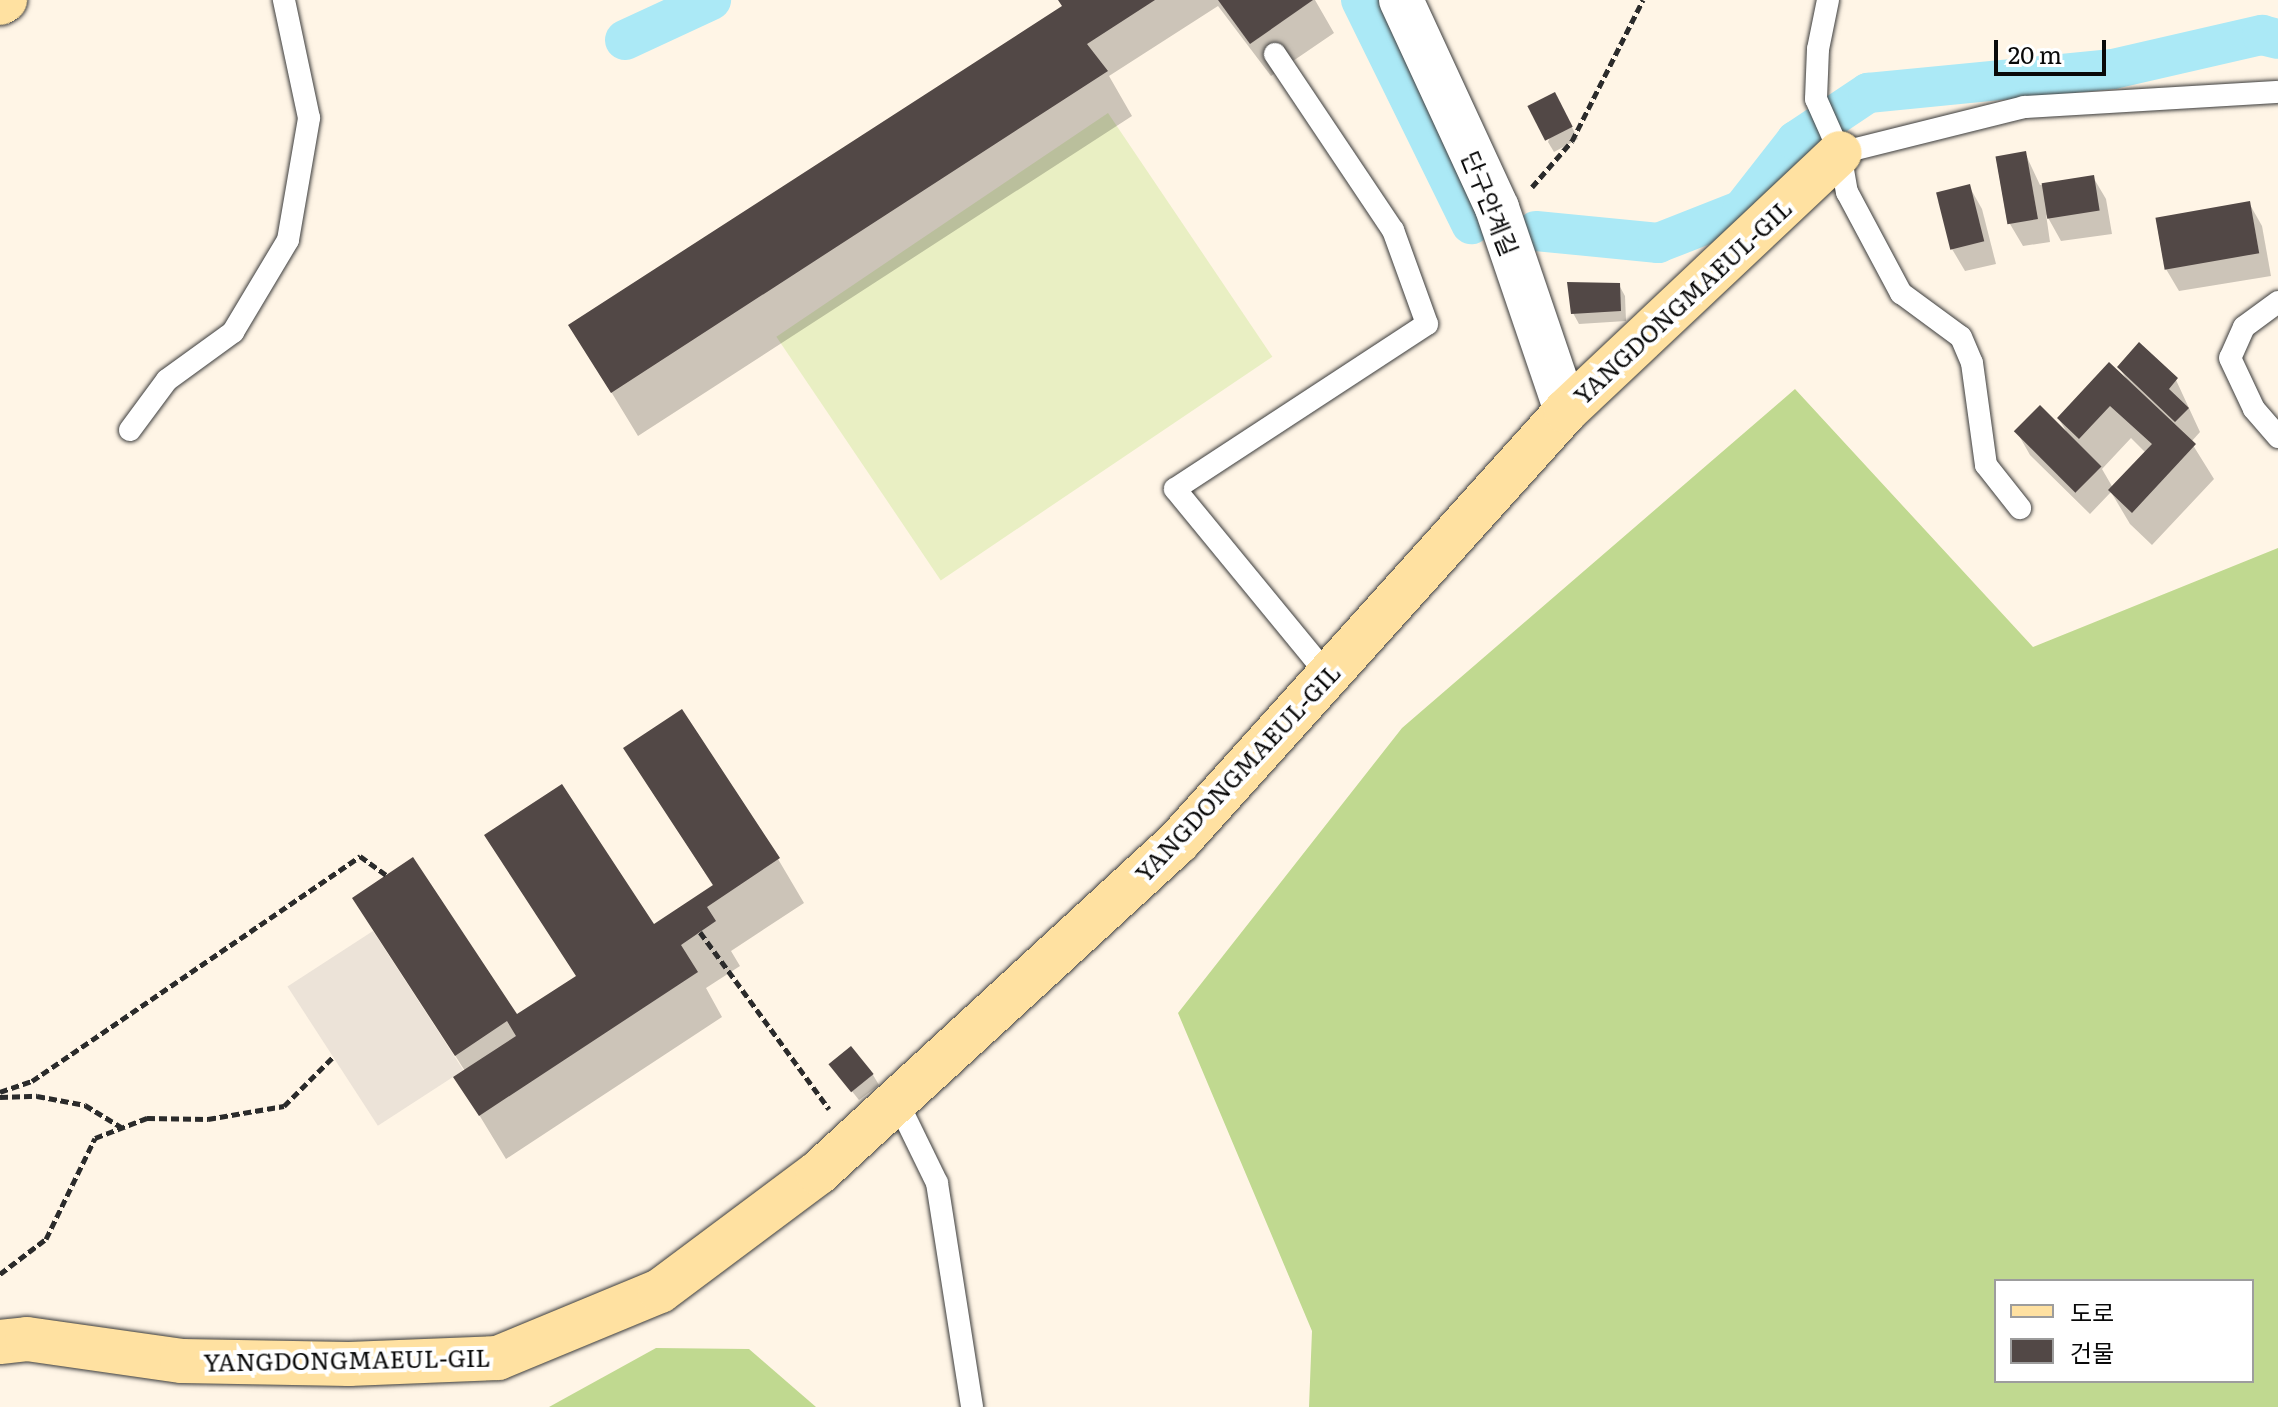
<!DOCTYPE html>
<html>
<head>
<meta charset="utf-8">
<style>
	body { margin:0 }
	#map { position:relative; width:2278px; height:1407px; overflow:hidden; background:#fff5e6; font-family:Literata,"Noto Sans KR",serif }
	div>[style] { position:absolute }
	.forest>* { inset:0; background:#c0d990 }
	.pitch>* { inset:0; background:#e9efc3; transform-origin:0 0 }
	.plaza>* { inset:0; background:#ece3d8; transform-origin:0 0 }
	.shadow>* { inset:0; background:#0003 }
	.canal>* { height:40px; margin:-20px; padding:0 20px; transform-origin:20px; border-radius:20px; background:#abe9f6 }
	.building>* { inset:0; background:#524846; transform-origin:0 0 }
	.path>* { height:5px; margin-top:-2.5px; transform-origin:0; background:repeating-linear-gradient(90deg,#2b2b2b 0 8px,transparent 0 12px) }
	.roads { filter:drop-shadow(0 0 2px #3c3c3c) drop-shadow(0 0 2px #3c3c3c) }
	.lane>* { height:22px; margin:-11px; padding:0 11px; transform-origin:11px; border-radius:11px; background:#fff }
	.street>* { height:44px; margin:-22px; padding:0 22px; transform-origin:22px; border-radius:22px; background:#fff }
	.secondary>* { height:44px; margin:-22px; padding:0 22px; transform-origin:22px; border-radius:22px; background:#ffe1a1 }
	span { translate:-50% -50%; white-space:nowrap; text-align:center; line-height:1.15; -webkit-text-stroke:8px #fff; paint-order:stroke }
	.street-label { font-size:24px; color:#090909 }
	.legend { position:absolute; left:1994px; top:1279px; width:260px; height:104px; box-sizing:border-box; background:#fff; border:2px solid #9d9d9d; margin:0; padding:10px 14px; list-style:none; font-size:24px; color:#090909 }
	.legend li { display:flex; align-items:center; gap:16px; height:40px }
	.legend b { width:40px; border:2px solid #9d9d9d }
	.scale { position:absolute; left:1994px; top:40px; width:112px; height:36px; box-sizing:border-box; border:4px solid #090909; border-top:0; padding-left:10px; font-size:24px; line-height:28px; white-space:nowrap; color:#090909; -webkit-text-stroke:6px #fff; paint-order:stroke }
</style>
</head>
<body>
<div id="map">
	<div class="forest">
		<div style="clip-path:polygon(evenodd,1795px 389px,2033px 647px,2278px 548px,2278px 1407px,1309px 1407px,1312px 1331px,1178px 1013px,1402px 728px,1795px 389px,2252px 1281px,2252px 1381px,1996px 1381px,1996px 1281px,2252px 1281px)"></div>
		<div style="clip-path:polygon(656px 1348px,749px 1349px,816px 1407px,549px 1407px)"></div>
	</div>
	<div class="pitch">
		<div style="left:1108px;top:113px;width:294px;height:400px;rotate:56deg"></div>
	</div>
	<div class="plaza">
		<div style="left:373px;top:931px;width:166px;height:102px;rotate:57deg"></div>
	</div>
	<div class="shadow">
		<div style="clip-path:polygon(1059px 0,1315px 0,1334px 33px,1271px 76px,1218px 6px,1109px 76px,1132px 116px,638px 436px,571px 326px,1063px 7px)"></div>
		<div style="clip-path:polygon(1561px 106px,1578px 139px,1554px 152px,1548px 142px)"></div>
		<div style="clip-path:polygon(2025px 153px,2040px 185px,2093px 177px,2106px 199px,2112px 234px,2061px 241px,2046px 214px,2050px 242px,2023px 246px,2010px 224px)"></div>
		<div style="clip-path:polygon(1969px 186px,1982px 209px,1996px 264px,1965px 271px,1952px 249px)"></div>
		<div style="clip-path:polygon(2249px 203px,2262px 226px,2271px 276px,2179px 291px,2166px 269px)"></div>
		<div style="clip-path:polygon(1619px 285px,1625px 296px,1626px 321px,1579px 324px,1573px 313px)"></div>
		<div style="clip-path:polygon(evenodd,2119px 367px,2176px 380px,2200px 432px,2191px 442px,2214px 479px,2152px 545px,2130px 524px,2111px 492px,2090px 514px,2030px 455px,2017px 432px,2066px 431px,2059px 419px,2127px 380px,2119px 367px,2131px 438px,2146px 453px,2113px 488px,2102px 469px,2131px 438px)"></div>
		<div style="clip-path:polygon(626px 749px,778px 859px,804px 903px,731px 951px,740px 966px,706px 988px,722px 1017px,506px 1159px,456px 1077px,465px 1071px,355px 898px,516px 1017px,577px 977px,487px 836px,654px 927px,714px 887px)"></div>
		<div style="clip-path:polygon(830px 1064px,873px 1075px,879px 1085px,859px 1100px)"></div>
	</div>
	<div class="canal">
		<div style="left:1361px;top:0;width:250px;rotate:63.8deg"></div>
		<div style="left:625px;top:40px;width:95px;rotate:-24.9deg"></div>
		<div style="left:1536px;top:231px;width:123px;rotate:5.6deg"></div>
		<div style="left:1658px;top:243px;width:90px;rotate:-21.4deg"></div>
		<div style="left:1742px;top:210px;width:88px;rotate:-52deg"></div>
		<div style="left:1796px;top:141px;width:87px;rotate:-33.7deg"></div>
		<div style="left:1868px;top:93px;width:246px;rotate:-5.6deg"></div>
		<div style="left:2113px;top:69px;width:153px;rotate:-12.9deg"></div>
		<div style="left:2262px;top:35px;width:16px;rotate:14deg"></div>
	</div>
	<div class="building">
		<div style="clip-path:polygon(1058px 0,1155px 0,1087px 44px,1108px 71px,611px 393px,568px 325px,1062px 6px)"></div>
		<div style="clip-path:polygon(1218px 0,1313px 0,1250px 44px)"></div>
		<div style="left:1555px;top:92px;width:39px;height:31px;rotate:63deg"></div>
		<div style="left:2026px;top:151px;width:69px;height:31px;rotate:80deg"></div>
		<div style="left:2094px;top:175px;width:36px;height:53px;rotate:81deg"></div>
		<div style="left:1970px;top:184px;width:59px;height:35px;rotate:76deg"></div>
		<div style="left:2250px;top:201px;width:53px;height:96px;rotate:80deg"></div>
		<div style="clip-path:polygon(1567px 282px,1620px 283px,1621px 311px,1571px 314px)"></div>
		<div style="clip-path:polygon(2139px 342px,2178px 378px,2169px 389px,2189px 408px,2175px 422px,2117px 367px)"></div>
		<div style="clip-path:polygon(2109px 362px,2196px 444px,2132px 513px,2108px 490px,2152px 444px,2110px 406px,2079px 439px,2057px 418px)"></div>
		<div style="left:2040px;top:405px;width:87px;height:37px;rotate:45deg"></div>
		<div style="clip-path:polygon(682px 709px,780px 858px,707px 907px,716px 921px,681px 945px,698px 972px,479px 1116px,453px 1077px,516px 1036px,507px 1021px,455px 1056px,352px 898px,413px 857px,517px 1014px,576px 976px,484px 835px,562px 784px,654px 924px,713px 885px,623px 748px)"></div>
		<div style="left:851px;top:1046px;width:36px;height:29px;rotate:51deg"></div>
	</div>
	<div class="path">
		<div style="left:1532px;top:187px;width:61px;rotate:-49deg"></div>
		<div style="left:1572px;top:141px;width:158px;rotate:-63.3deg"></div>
		<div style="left:700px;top:932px;width:219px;rotate:53.9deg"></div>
		<div style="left:0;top:1092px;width:34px;rotate:-19deg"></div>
		<div style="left:32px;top:1081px;width:398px;rotate:-34.4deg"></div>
		<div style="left:360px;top:856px;width:32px;rotate:36deg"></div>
		<div style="left:0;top:1097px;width:37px;rotate:-2deg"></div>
		<div style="left:37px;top:1096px;width:49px;rotate:10.6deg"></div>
		<div style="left:85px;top:1105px;width:42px;rotate:31.4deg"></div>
		<div style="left:0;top:1274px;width:58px;rotate:-37.3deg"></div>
		<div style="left:46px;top:1239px;width:112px;rotate:-64.1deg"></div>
		<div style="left:95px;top:1138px;width:56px;rotate:-21deg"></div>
		<div style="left:147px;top:1118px;width:61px;rotate:0.9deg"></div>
		<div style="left:208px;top:1119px;width:77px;rotate:-9.7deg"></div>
		<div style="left:284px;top:1106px;width:71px;rotate:-45deg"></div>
	</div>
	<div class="roads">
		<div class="lane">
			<div style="left:1828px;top:0;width:50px;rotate:101.5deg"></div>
			<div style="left:1818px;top:49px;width:50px;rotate:92.3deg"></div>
			<div style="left:1816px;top:99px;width:59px;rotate:66deg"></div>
			<div style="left:1840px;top:153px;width:40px;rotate:80deg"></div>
			<div style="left:1847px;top:192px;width:115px;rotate:61.9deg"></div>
			<div style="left:1901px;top:293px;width:74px;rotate:36.3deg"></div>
			<div style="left:1961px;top:337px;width:28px;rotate:67deg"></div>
			<div style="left:1972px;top:363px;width:103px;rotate:82.2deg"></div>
			<div style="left:1986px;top:465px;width:55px;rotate:51.7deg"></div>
			<div style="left:1275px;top:54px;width:212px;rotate:56.2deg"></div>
			<div style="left:1393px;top:230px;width:100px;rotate:70.1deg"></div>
			<div style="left:1427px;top:324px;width:301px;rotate:146.8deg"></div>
			<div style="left:1175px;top:489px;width:241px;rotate:50.6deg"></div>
			<div style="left:1840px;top:153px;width:190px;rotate:-14deg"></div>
			<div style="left:2024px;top:107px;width:254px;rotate:-3.4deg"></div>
			<div style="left:2278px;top:302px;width:42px;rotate:143.7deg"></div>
			<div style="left:2244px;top:327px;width:34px;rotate:114deg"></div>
			<div style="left:2230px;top:358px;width:56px;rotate:64.8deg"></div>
			<div style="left:2254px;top:409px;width:37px;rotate:49deg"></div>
			<div style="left:130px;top:430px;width:62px;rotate:-53.5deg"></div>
			<div style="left:167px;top:380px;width:82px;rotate:-36deg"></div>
			<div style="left:233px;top:332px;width:107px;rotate:-59.1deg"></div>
			<div style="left:288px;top:240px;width:124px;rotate:-80.2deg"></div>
			<div style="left:309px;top:118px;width:121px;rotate:-102deg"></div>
			<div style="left:897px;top:1101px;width:91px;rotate:64deg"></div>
			<div style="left:937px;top:1183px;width:227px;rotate:81.1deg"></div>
		</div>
		<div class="street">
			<div style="left:1401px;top:0;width:229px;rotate:65.2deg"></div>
			<div style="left:1497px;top:208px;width:214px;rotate:71.2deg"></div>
		</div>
		<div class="secondary">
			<div style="left:0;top:3px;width:6px;rotate:-31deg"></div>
			<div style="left:0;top:1342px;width:27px;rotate:-6deg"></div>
			<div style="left:27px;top:1339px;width:157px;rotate:8.1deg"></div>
			<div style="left:182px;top:1361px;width:167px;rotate:1deg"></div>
			<div style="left:349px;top:1364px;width:149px;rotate:-2.3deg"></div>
			<div style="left:498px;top:1358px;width:175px;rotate:-22.5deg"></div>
			<div style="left:660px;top:1291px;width:197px;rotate:-36.8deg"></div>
			<div style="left:818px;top:1173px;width:489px;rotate:-42.6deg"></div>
			<div style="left:1178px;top:842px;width:580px;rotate:-48.01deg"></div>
			<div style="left:1566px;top:411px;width:376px;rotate:-43.3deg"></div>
		</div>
	</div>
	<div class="street-label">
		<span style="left:1491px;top:203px;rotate:68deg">단구안계길</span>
		<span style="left:1682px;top:301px;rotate:-43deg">YANGDONGMAEUL-GIL</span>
		<span style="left:1237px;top:772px;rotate:-47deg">YANGDONGMAEUL-GIL</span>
		<span style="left:347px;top:1359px;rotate:-1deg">YANGDONGMAEUL-GIL</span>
	</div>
	<ul class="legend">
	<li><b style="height:10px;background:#ffe1a1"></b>도로</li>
	<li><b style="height:22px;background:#524846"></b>건물</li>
	</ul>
	<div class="scale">20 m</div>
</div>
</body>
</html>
